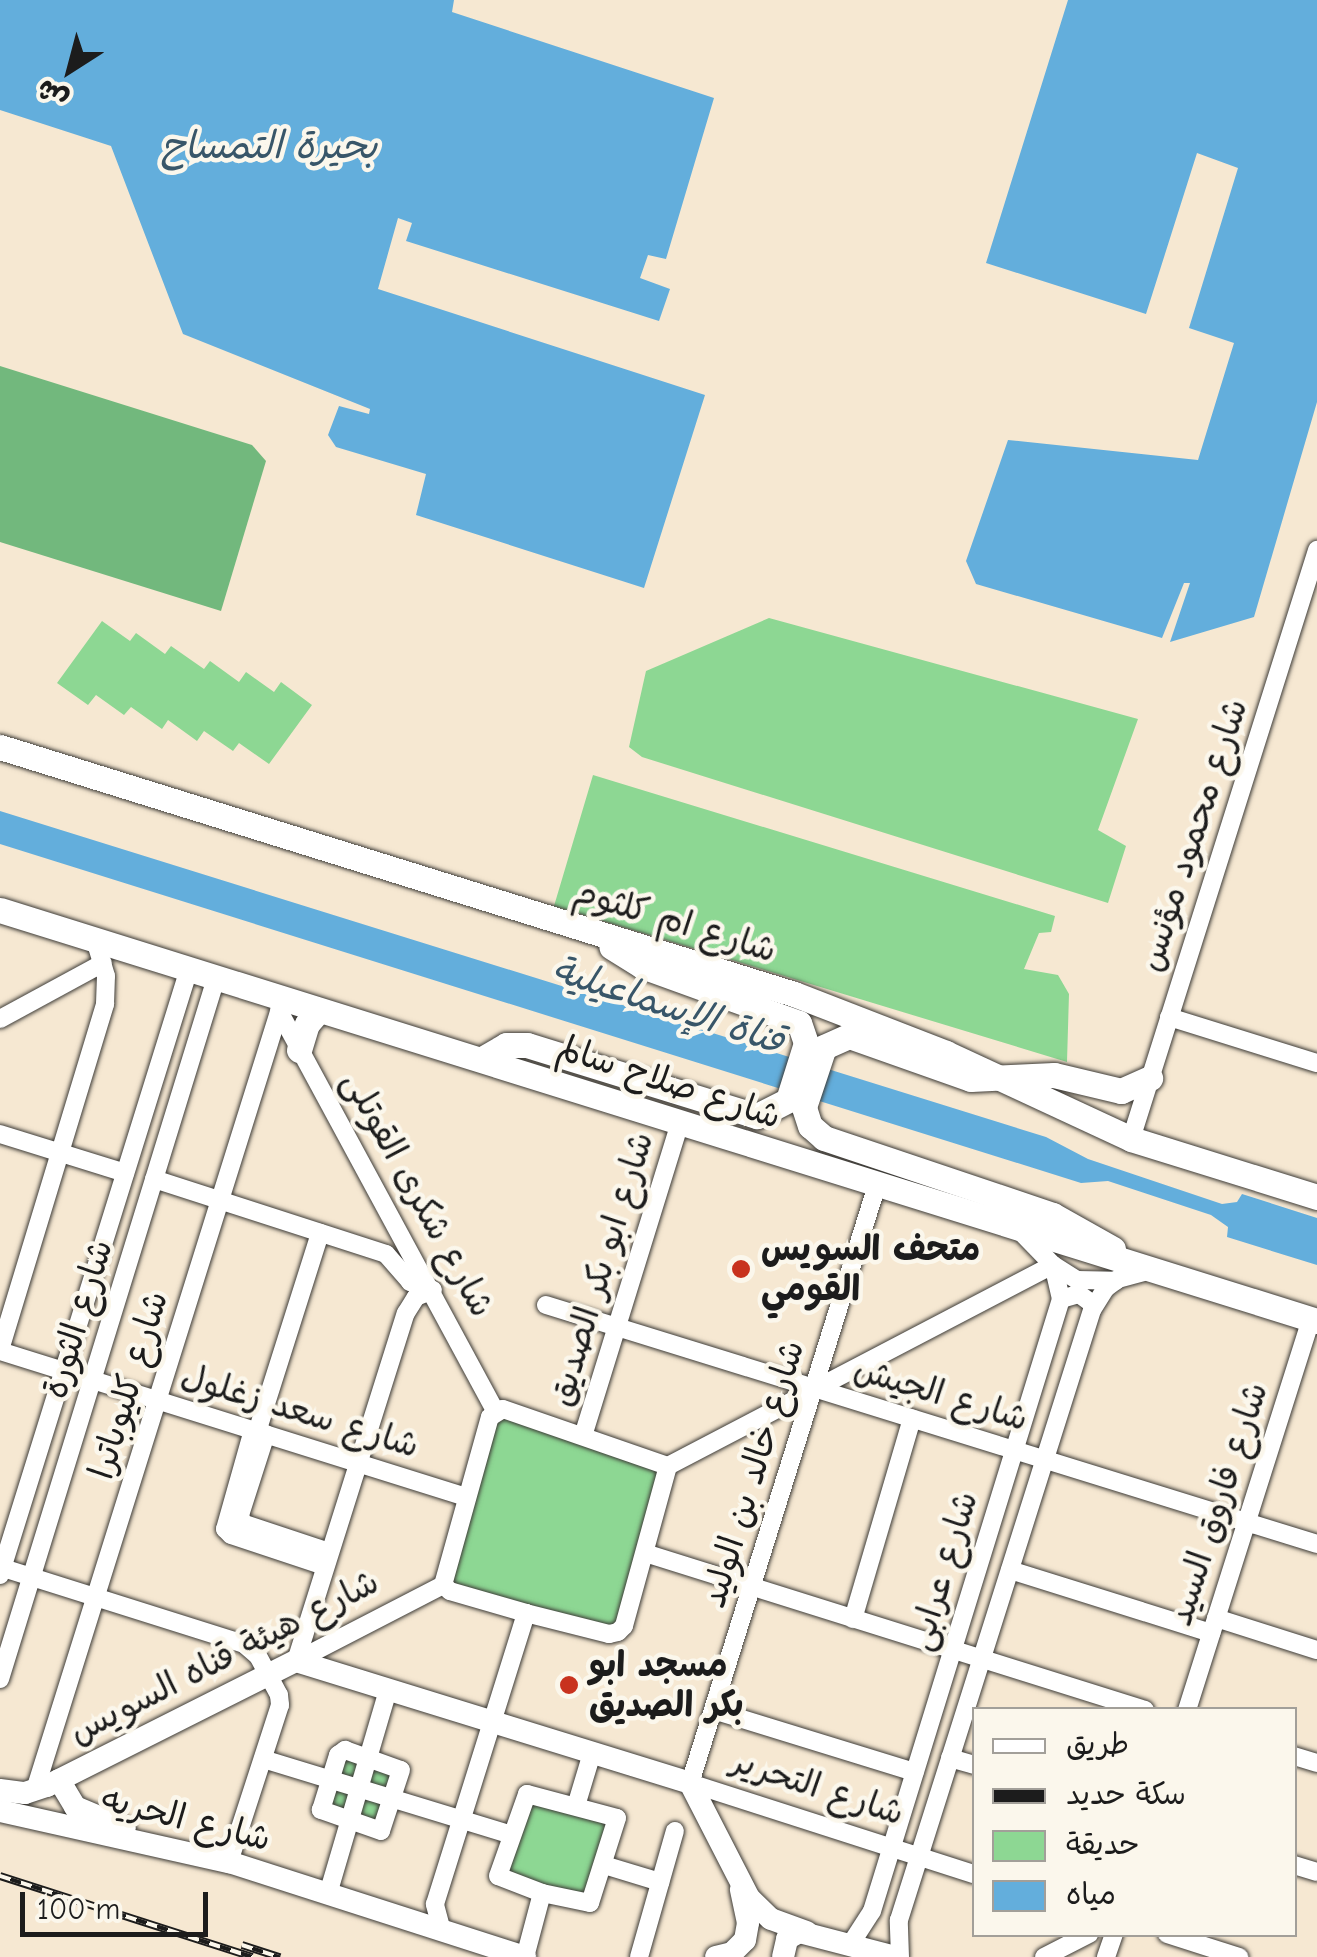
<!DOCTYPE html>
<html>
<head>
<meta charset="utf-8">
<style>
	body { margin:0 }
	#map { position:relative; width:1317px; height:1957px; overflow:hidden; background:#f6e8d2; font-family:"Comic Neue","Playpen Sans Arabic",sans-serif }
	div>[style] { position:absolute }
	.green>* { inset:0; background:#8dd793; transform-origin:0 0 }
	.forest>* { inset:0; background:#72b87d }
	.water>* { inset:0; background:#63aedc }
	.roads { filter:drop-shadow(0 0 2px #3d3b37) drop-shadow(0 0 2px #3d3b37) }
	.minor>* { height:18px; margin:-9px; padding:0 9px; transform-origin:9px; border-radius:9px; background:#fff }
	.major>* { height:22px; margin:-11px; padding:0 11px; transform-origin:11px; border-radius:11px; background:#fff }
	.highway>* { height:25px; margin:-12.5px; padding:0 12.5px; transform-origin:12.5px; border-radius:12.5px; background:#fff }
	.rail>* { height:8px; margin-top:-4px; transform-origin:0; background:repeating-linear-gradient(90deg,#fbf7ec 0 11px,#1c1c1c 0 22px); box-sizing:border-box; border-block:2px solid #1c1c1c }
	.dots>* { width:28px; height:28px; translate:-50% -50%; box-sizing:border-box; border:5px solid #fbf7ec; border-radius:50% }
	span { translate:-50% -50%; white-space:nowrap; text-align:center; line-height:1.15; -webkit-text-stroke:9px #fbf7ec; paint-order:stroke }
	.street-label { font-size:35px; color:#1c1c1c }
	.poi-label { font-size:35px; color:#1c1c1c; font-weight:700 }
	.left { translate:0 -50%; text-align:left }
	.water-label { font-size:38px; color:#385669; font-style:italic }
	.legend { position:absolute; left:972px; top:1707px; width:325px; height:230px; box-sizing:border-box; background:#fbf7ec; border:2px solid #a29f99; margin:0; padding:12px 18px; list-style:none; font-size:30px; color:#1c1c1c }
	.legend li { display:flex; align-items:center; gap:20px; height:50px }
	.legend b { width:50px; border:2px solid #a29f99 }
	.north { position:absolute; left:20px; top:20px; width:100px; height:100px; -webkit-text-stroke:8px #fbf7ec; paint-order:stroke; rotate:216deg; font-size:28px; font-weight:700; line-height:40px; text-align:center; color:#1c1c1c }
	.north::after { content:''; display:block; margin:auto; width:35px; height:45px; background:#1c1c1c; clip-path:polygon(50% 0,100% 100%,50% 72%,0 100%) }
	.scale { position:absolute; left:20px; top:1892px; width:188px; height:45px; box-sizing:border-box; border:5px solid #1c1c1c; border-top:0; padding-left:12px; font-size:30px; line-height:35px; white-space:nowrap; color:#1c1c1c; -webkit-text-stroke:8px #fbf7ec; paint-order:stroke }
</style>
</head>
<body>
<div id="map">
	<div class="green">
		<div style="clip-path:polygon(769px 618px,1138px 719px,1098px 830px,1126px 846px,1108px 903px,642px 757px,629px 747px,646px 671px)"></div>
		<div style="clip-path:polygon(102px 621px,130px 641px,136px 633px,165px 654px,171px 646px,204px 669px,210px 661px,239px 682px,246px 672px,274px 692px,281px 682px,312px 705px,269px 764px,239px 743px,233px 751px,204px 731px,197px 741px,168px 720px,162px 729px,131px 707px,124px 715px,96px 695px,88px 705px,57px 683px)"></div>
		<div style="clip-path:polygon(593px 775px,1055px 916px,1051px 932px,1039px 933px,1024px 969px,1058px 975px,1069px 994px,1067px 1062px,554px 906px)"></div>
		<div style="left:495px;top:1415px;width:177px;height:174px;rotate:16deg"></div>
		<div style="left:338px;top:1755px;width:60px;height:61px;rotate:11deg"></div>
		<div style="left:523px;top:1799px;width:93px;height:84px;rotate:11deg"></div>
	</div>
	<div class="forest">
		<div style="clip-path:polygon(0 366px,252px 445px,266px 461px,221px 611px,0 542px)"></div>
	</div>
	<div class="water">
		<div style="clip-path:polygon(0 0,454px 0,452px 12px,714px 98px,666px 259px,648px 255px,640px 278px,670px 289px,659px 321px,406px 241px,412px 223px,398px 218px,378px 289px,705px 395px,644px 588px,416px 515px,426px 474px,336px 447px,328px 435px,339px 406px,369px 414px,370px 409px,183px 334px,111px 146px,0 110px)"></div>
		<div style="clip-path:polygon(1068px 0,1317px 0,1317px 402px,1254px 617px,1170px 642px,1190px 583px,1184px 583px,1162px 638px,976px 584px,966px 561px,1008px 440px,1198px 460px,1234px 343px,1189px 328px,1238px 168px,1197px 153px,1146px 314px,986px 263px)"></div>
		<div style="clip-path:polygon(0 811px,1046px 1137px,1088px 1159px,1222px 1204px,1237px 1202px,1242px 1194px,1317px 1218px,1317px 1265px,1227px 1237px,1228px 1227px,1211px 1215px,1108px 1181px,1081px 1183px,0 844px)"></div>
	</div>
	<div class="roads">
		<div class="minor">
			<div style="left:279px;top:1011px;width:454px;rotate:61.6deg"></div>
			<div style="left:1169px;top:1017px;width:155px;rotate:17.3deg"></div>
			<div style="left:0;top:1019px;width:117px;rotate:-28.5deg"></div>
			<div style="left:0;top:1134px;width:131px;rotate:17.3deg"></div>
			<div style="left:1131px;top:1139px;width:618px;rotate:-72.47deg"></div>
			<div style="left:154px;top:1179px;width:244px;rotate:17.9deg"></div>
			<div style="left:386px;top:1254px;width:37px;rotate:49deg"></div>
			<div style="left:410px;top:1282px;width:24px;rotate:19deg"></div>
			<div style="left:877px;top:1185px;width:627px;rotate:107.36deg"></div>
			<div style="left:690px;top:1783px;width:298px;rotate:17.8deg"></div>
			<div style="left:1061px;top:1299px;width:19px;rotate:-16deg"></div>
			<div style="left:1079px;top:1294px;width:19px;rotate:36deg"></div>
			<div style="left:546px;top:1305px;width:807px;rotate:17.22deg"></div>
			<div style="left:0;top:1350px;width:362px;rotate:-73.1deg"></div>
			<div style="left:105px;top:1004px;width:28px;rotate:-88deg"></div>
			<div style="left:106px;top:976px;width:37px;rotate:-107deg"></div>
			<div style="left:0;top:1351px;width:488px;rotate:17.4deg"></div>
			<div style="left:503px;top:1409px;width:175px;rotate:19.1deg"></div>
			<div style="left:668px;top:1466px;width:166px;rotate:105.4deg"></div>
			<div style="left:624px;top:1626px;width:8px;rotate:135deg"></div>
			<div style="left:618px;top:1632px;width:9px;rotate:167deg"></div>
			<div style="left:609px;top:1634px;width:86px;rotate:-165.8deg"></div>
			<div style="left:526px;top:1613px;width:79px;rotate:-163.9deg"></div>
			<div style="left:450px;top:1591px;width:9px;rotate:-139deg"></div>
			<div style="left:443px;top:1585px;width:174px;rotate:-74.4deg"></div>
			<div style="left:490px;top:1417px;width:15px;rotate:-32deg"></div>
			<div style="left:253px;top:1430px;width:103px;rotate:105.8deg"></div>
			<div style="left:225px;top:1529px;width:8px;rotate:45deg"></div>
			<div style="left:231px;top:1535px;width:99px;rotate:18.3deg"></div>
			<div style="left:257px;top:1432px;width:209px;rotate:-72.4deg"></div>
			<div style="left:266px;top:1434px;width:85px;rotate:107.8deg"></div>
			<div style="left:240px;top:1515px;width:8px;rotate:76deg"></div>
			<div style="left:242px;top:1523px;width:92px;rotate:18.4deg"></div>
			<div style="left:583px;top:1436px;width:329px;rotate:-72.8deg"></div>
			<div style="left:668px;top:1466px;width:434px;rotate:-27.6deg"></div>
			<div style="left:1053px;top:1265px;width:28px;rotate:32deg"></div>
			<div style="left:1077px;top:1280px;width:39px;rotate:1deg"></div>
			<div style="left:645px;top:1553px;width:524px;rotate:17.43deg"></div>
			<div style="left:0;top:1567px;width:256px;rotate:17.5deg"></div>
			<div style="left:244px;top:1644px;width:18px;rotate:41deg"></div>
			<div style="left:258px;top:1656px;width:44px;rotate:61.7deg"></div>
			<div style="left:279px;top:1695px;width:10px;rotate:84deg"></div>
			<div style="left:280px;top:1705px;width:165px;rotate:108deg"></div>
			<div style="left:1010px;top:1570px;width:211px;rotate:17.4deg"></div>
			<div style="left:0;top:1575px;width:635px;rotate:-72.68deg"></div>
			<div style="left:1216px;top:1618px;width:106px;rotate:17.6deg"></div>
			<div style="left:853px;top:1619px;width:209px;rotate:-73.6deg"></div>
			<div style="left:296px;top:1661px;width:365px;rotate:-72.5deg"></div>
			<div style="left:406px;top:1313px;width:19px;rotate:-58deg"></div>
			<div style="left:416px;top:1297px;width:18px;rotate:-22deg"></div>
			<div style="left:296px;top:1661px;width:165px;rotate:-27.3deg"></div>
			<div style="left:0;top:1679px;width:734px;rotate:-72.87deg"></div>
			<div style="left:713px;top:1710px;width:211px;rotate:17.1deg"></div>
			<div style="left:1187px;top:1710px;width:410px;rotate:-72.4deg"></div>
			<div style="left:345px;top:1750px;width:59px;rotate:19.7deg"></div>
			<div style="left:401px;top:1770px;width:64px;rotate:108.2deg"></div>
			<div style="left:381px;top:1831px;width:64px;rotate:-160.7deg"></div>
			<div style="left:321px;top:1810px;width:58px;rotate:-72.8deg"></div>
			<div style="left:338px;top:1755px;width:9px;rotate:-36deg"></div>
			<div style="left:1294px;top:1756px;width:24px;rotate:17deg"></div>
			<div style="left:950px;top:1758px;width:25px;rotate:16deg"></div>
			<div style="left:263px;top:1759px;width:259px;rotate:17deg"></div>
			<div style="left:35px;top:1790px;width:829px;rotate:-72.59deg"></div>
			<div style="left:527px;top:1794px;width:93px;rotate:14.9deg"></div>
			<div style="left:617px;top:1818px;width:89px;rotate:107.6deg"></div>
			<div style="left:590px;top:1903px;width:49px;rotate:-168.2deg"></div>
			<div style="left:542px;top:1893px;width:47px;rotate:-158.9deg"></div>
			<div style="left:498px;top:1876px;width:87px;rotate:-70.5deg"></div>
			<div style="left:576px;top:1806px;width:55px;rotate:-73.2deg"></div>
			<div style="left:604px;top:1865px;width:59px;rotate:16.9deg"></div>
			<div style="left:1294px;top:1865px;width:24px;rotate:17deg"></div>
			<div style="left:328px;top:1894px;width:213px;rotate:-73.6deg"></div>
			<div style="left:442px;top:1931px;width:28px;rotate:-105deg"></div>
			<div style="left:435px;top:1904px;width:305px;rotate:-72.6deg"></div>
			<div style="left:1167px;top:1934px;width:76px;rotate:17.7deg"></div>
			<div style="left:850px;top:1945px;width:40px;rotate:-57.1deg"></div>
			<div style="left:872px;top:1911px;width:641px;rotate:-72.84deg"></div>
			<div style="left:1061px;top:1299px;width:35px;rotate:-103deg"></div>
			<div style="left:1053px;top:1265px;width:45px;rotate:-134.1deg"></div>
			<div style="left:525px;top:1957px;width:66px;rotate:-75.1deg"></div>
			<div style="left:639px;top:1957px;width:131px;rotate:-74.1deg"></div>
			<div style="left:900px;top:1957px;width:37px;rotate:-92deg"></div>
			<div style="left:899px;top:1920px;width:640px;rotate:-72.44deg"></div>
			<div style="left:1092px;top:1310px;width:26px;rotate:-58deg"></div>
			<div style="left:1106px;top:1288px;width:15px;rotate:-37deg"></div>
			<div style="left:1118px;top:1279px;width:31px;rotate:-15deg"></div>
			<div style="left:1044px;top:1957px;width:51px;rotate:-27.1deg"></div>
			<div style="left:1106px;top:1957px;width:24px;rotate:-71deg"></div>
		</div>
		<div class="major">
			<div style="left:59px;top:1780px;width:31px;rotate:59deg"></div>
			<div style="left:75px;top:1807px;width:54px;rotate:22.8deg"></div>
			<div style="left:0;top:1790px;width:25px;rotate:7deg"></div>
			<div style="left:25px;top:1793px;width:23px;rotate:-18deg"></div>
			<div style="left:47px;top:1786px;width:279px;rotate:-26.7deg"></div>
			<div style="left:296px;top:1661px;width:412px;rotate:17.2deg"></div>
			<div style="left:690px;top:1783px;width:129px;rotate:62.8deg"></div>
			<div style="left:749px;top:1898px;width:30px;rotate:44deg"></div>
			<div style="left:771px;top:1919px;width:38px;rotate:20deg"></div>
			<div style="left:0;top:1811px;width:235px;rotate:12.6deg"></div>
			<div style="left:229px;top:1862px;width:311px;rotate:17.8deg"></div>
			<div style="left:716px;top:1957px;width:16px;rotate:-14deg"></div>
			<div style="left:732px;top:1953px;width:18px;rotate:-45deg"></div>
			<div style="left:745px;top:1940px;width:17px;rotate:-80deg"></div>
			<div style="left:748px;top:1923px;width:34px;rotate:-102deg"></div>
			<div style="left:783px;top:1957px;width:18px;rotate:-77deg"></div>
			<div style="left:787px;top:1939px;width:14px;rotate:-30deg"></div>
			<div style="left:799px;top:1932px;width:99px;rotate:14.6deg"></div>
		</div>
		<div class="highway">
			<div style="left:0;top:747px;width:832px;rotate:17.28deg"></div>
			<div style="left:794px;top:994px;width:163px;rotate:21.2deg"></div>
			<div style="left:946px;top:1053px;width:204px;rotate:24.9deg"></div>
			<div style="left:1131px;top:1139px;width:195px;rotate:17.3deg"></div>
			<div style="left:0;top:910px;width:1380px;rotate:17.33deg"></div>
			<div style="left:299px;top:1050px;width:27px;rotate:-73deg"></div>
			<div style="left:307px;top:1024px;width:18px;rotate:-49deg"></div>
			<div style="left:482px;top:1059px;width:28px;rotate:-30deg"></div>
			<div style="left:506px;top:1045px;width:21px"></div>
			<div style="left:527px;top:1045px;width:241px;rotate:17.2deg"></div>
			<div style="left:757px;top:1116px;width:35px;rotate:-27deg"></div>
			<div style="left:788px;top:1100px;width:60px;rotate:-72.5deg"></div>
			<div style="left:806px;top:1043px;width:21px;rotate:-109deg"></div>
			<div style="left:799px;top:1023px;width:167px;rotate:-160deg"></div>
			<div style="left:642px;top:966px;width:36px;rotate:-148deg"></div>
			<div style="left:1113px;top:1249px;width:69px;rotate:-150.5deg"></div>
			<div style="left:1053px;top:1215px;width:242px;rotate:-161.4deg"></div>
			<div style="left:824px;top:1138px;width:18px;rotate:-139deg"></div>
			<div style="left:810px;top:1126px;width:20px;rotate:-108deg"></div>
			<div style="left:804px;top:1107px;width:63px;rotate:-71.6deg"></div>
			<div style="left:824px;top:1047px;width:27px;rotate:-24deg"></div>
			<div style="left:849px;top:1036px;width:129px;rotate:19.4deg"></div>
			<div style="left:971px;top:1079px;width:83px;rotate:-2.8deg"></div>
			<div style="left:1054px;top:1075px;width:69px;rotate:13.4deg"></div>
			<div style="left:1121px;top:1091px;width:32px;rotate:-24deg"></div>
		</div>
	</div>
	<div class="rail">
		<div style="left:0;top:1876px;width:265px;rotate:17.8deg"></div>
		<div style="left:242px;top:1945px;width:40px;rotate:18deg"></div>
	</div>
	<div class="dots">
		<div style="left:741px;top:1269px;background:#c8321e"></div>
		<div style="left:569px;top:1685px;background:#c8321e"></div>
	</div>
	<div class="street-label">
		<span style="left:1193px;top:835px;rotate:-72deg">شارع محمود مؤنس</span>
		<span style="left:675px;top:921px;rotate:17deg">شارع ام كلثوم</span>
		<span style="left:669px;top:1082px;rotate:18deg">شارع صلاح سالم</span>
		<span style="left:418px;top:1194px;rotate:61deg">شارع شكرى القوتلى</span>
		<span style="left:601px;top:1269px;rotate:-73deg">شارع ابو بكر الصديق</span>
		<span style="left:78px;top:1319px;rotate:-73deg">شارع الثورة</span>
		<span style="left:129px;top:1385px;rotate:-73deg">شارع كليوباترا</span>
		<span style="left:941px;top:1394px;rotate:17deg">شارع الجيش</span>
		<span style="left:300px;top:1411px;rotate:17deg">شارع سعد زغلول</span>
		<span style="left:753px;top:1474px;rotate:-73deg">شارع خالد بن الوليد</span>
		<span style="left:1218px;top:1504px;rotate:-72deg">شارع فاروق السيد</span>
		<span style="left:943px;top:1571px;rotate:-73deg">شارع عرابى</span>
		<span style="left:224px;top:1657px;rotate:-27deg">شارع هيئة قناه السويس</span>
		<span style="left:818px;top:1787px;rotate:18deg">شارع التحرير</span>
		<span style="left:186px;top:1819px;rotate:14deg">شارع الحريه</span>
	</div>
	<div class="poi-label">
		<span class="left" style="left:761px;top:1269px">متحف السويس<br>القومي</span>
		<span class="left" style="left:589px;top:1685px">مسجد ابو<br>بكر الصديق</span>
	</div>
	<div class="water-label">
		<span style="left:269px;top:147px">بحيرة التمساح</span>
		<span style="left:668px;top:1006px;rotate:18deg">قناة الإسماعيلية</span>
	</div>
	<ul class="legend">
	<li><b style="height:12px;background:#fff"></b>طريق</li>
	<li><b style="height:12px;background:#1c1c1c"></b>سكة حديد</li>
	<li><b style="height:28px;background:#8dd793"></b>حديقة</li>
	<li><b style="height:28px;background:#63aedc"></b>مياه</li>
	</ul>
	<div class="north">ش</div>
	<div class="scale">100 m</div>
</div>
</body>
</html>
